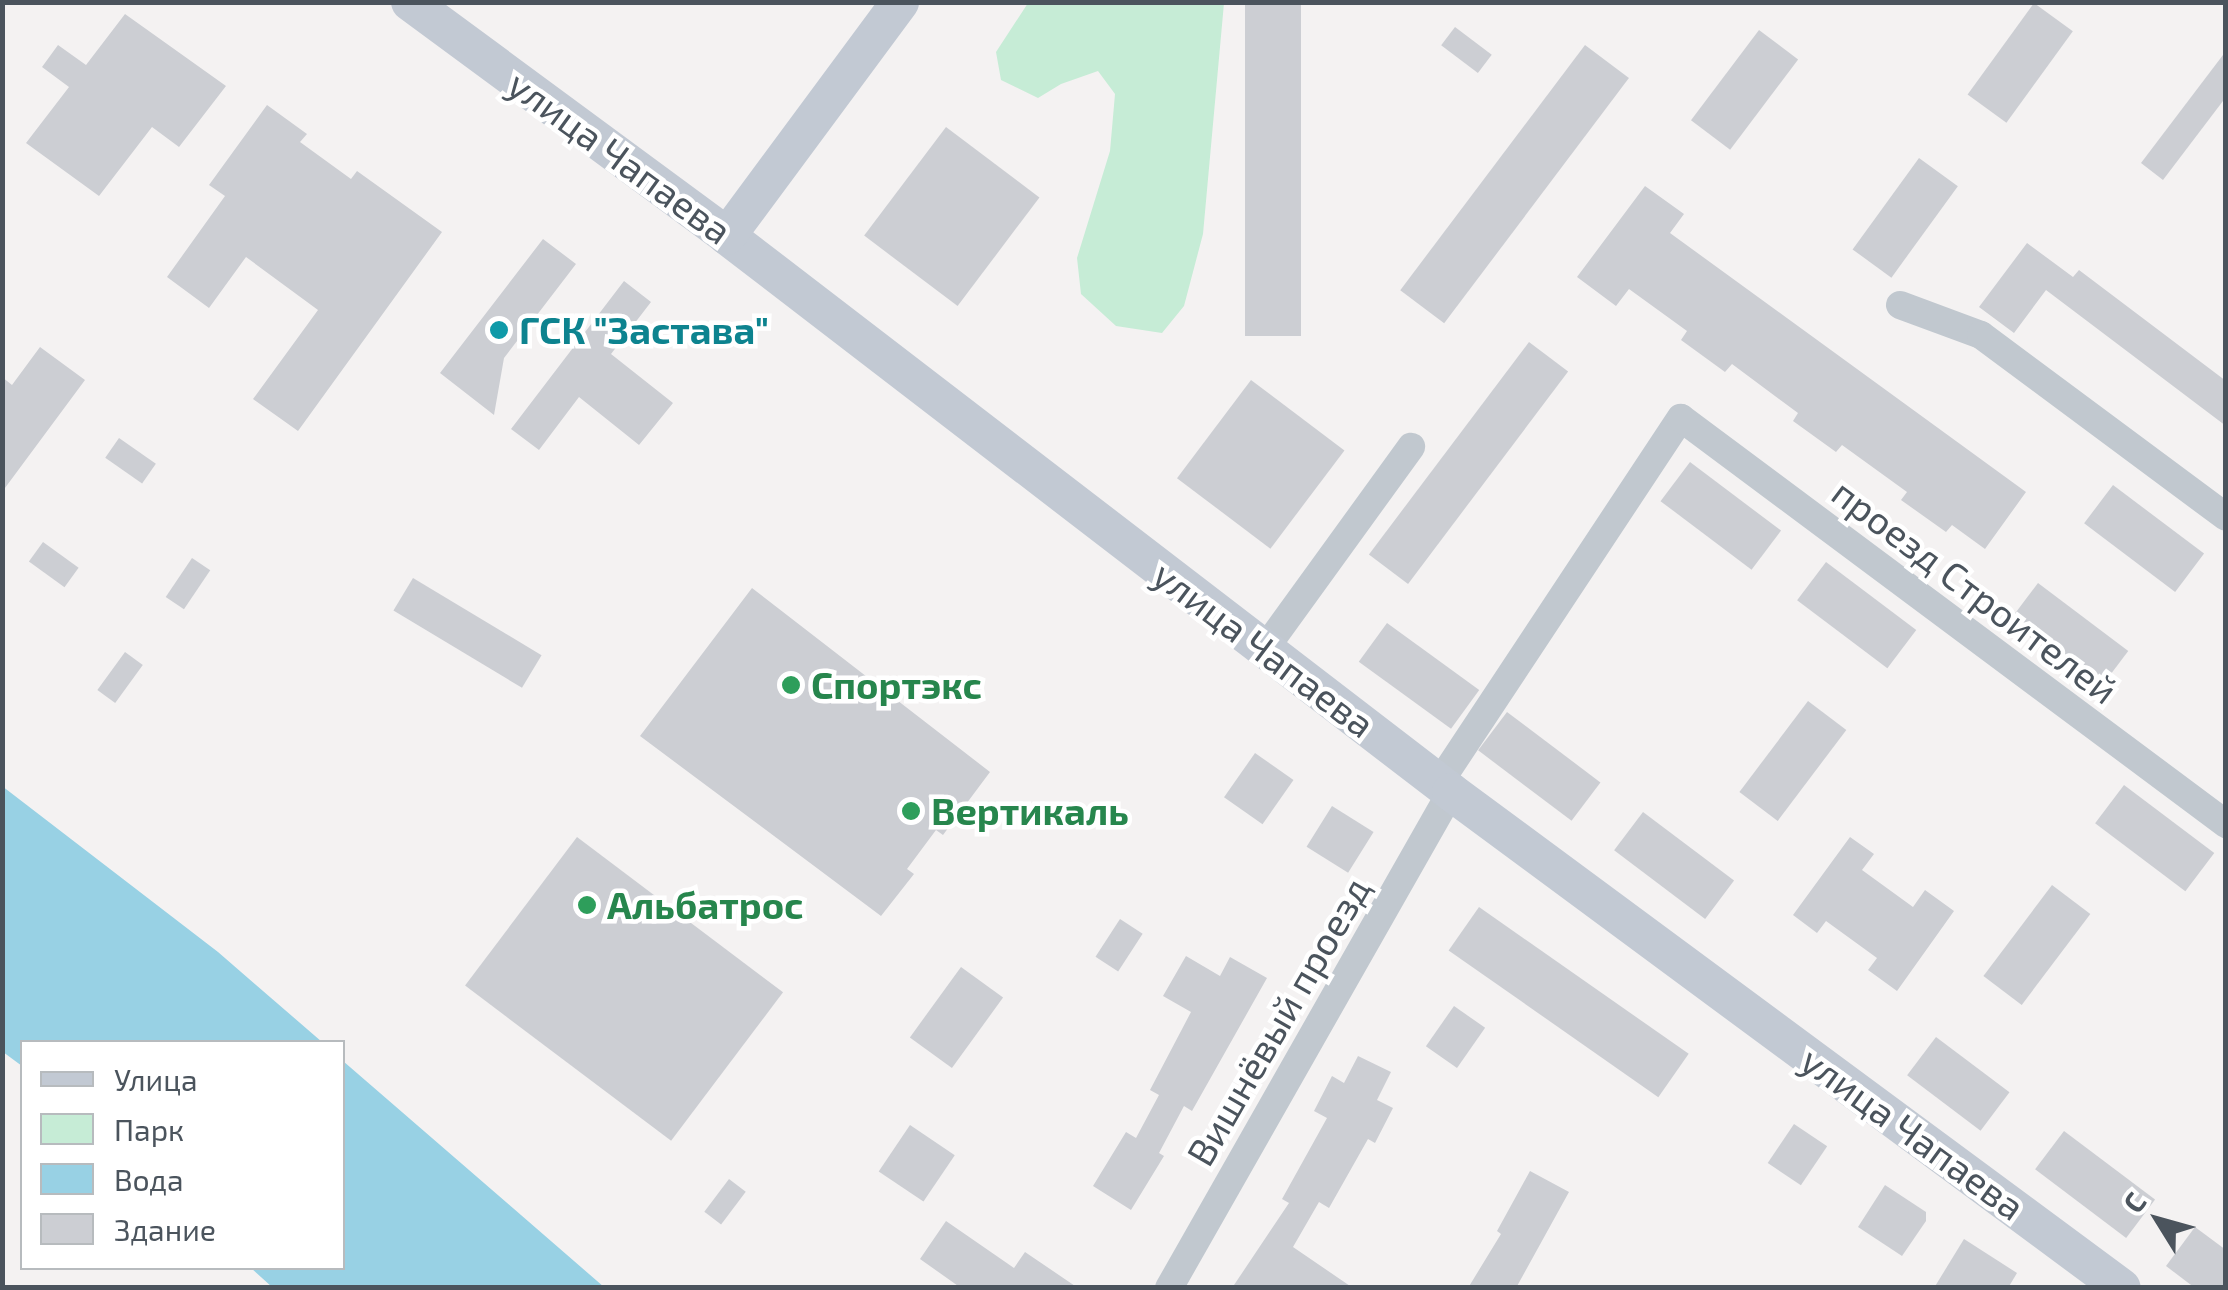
<!DOCTYPE html>
<html>
<head>
<meta charset="utf-8">
<style>
	body { margin:0 }
	#map { position:relative; width:2228px; height:1290px; overflow:hidden; background:#f4f2f2; font-family:"Exo 2",sans-serif }
	div>[style] { position:absolute }
	.green>* { inset:0; background:#c6ecd6 }
	.water>* { inset:0; background:#98d1e4 }
	.building>* { inset:0; background:#ccced3; transform-origin:0 0 }
	.street>* { height:28px; margin:-14px; padding:0 14px; transform-origin:14px; border-radius:14px; background:#c1c8cf }
	.secondary>* { height:38px; margin:-19px; padding:0 19px; transform-origin:19px; border-radius:19px; background:#c2c9d3 }
	.dots>* { width:28px; height:28px; translate:-50% -50%; box-sizing:border-box; border:5px solid #fff; border-radius:50% }
	span { translate:-50% -50%; white-space:nowrap; text-align:center; line-height:1.15; -webkit-text-stroke:9px #fff; paint-order:stroke }
	.street-label { font-size:38px; color:#4b545d }
	.culture-label { font-size:38px; color:#0d838f; font-weight:700 }
	.left { translate:0 -50%; text-align:left }
	.leisure-label { font-size:38px; color:#27864d; font-weight:700 }
	.frame { position:absolute; inset:0; border:5px solid #4b545d; pointer-events:none }
	.legend { position:absolute; left:20px; top:1040px; width:325px; height:230px; box-sizing:border-box; background:#fff; border:2px solid #b7bbbe; margin:0; padding:12px 18px; list-style:none; font-size:30px; color:#4b545d }
	.legend li { display:flex; align-items:center; gap:20px; height:50px }
	.legend b { width:50px; border:2px solid #b7bbbe }
	.north { position:absolute; left:2108px; top:1170px; width:100px; height:100px; -webkit-text-stroke:8px #fff; paint-order:stroke; rotate:307deg; font-size:28px; font-weight:700; line-height:40px; text-align:center; color:#4b545d }
	.north::after { content:''; display:block; margin:auto; width:35px; height:45px; background:#4b545d; clip-path:polygon(50% 0,100% 100%,50% 72%,0 100%) }
</style>
</head>
<body>
<div id="map">
	<div class="green">
		<div style="clip-path:polygon(1028px 3px,1224px 3px,1203px 234px,1184px 306px,1162px 333px,1116px 326px,1081px 294px,1077px 258px,1110px 151px,1115px 94px,1098px 71px,1061px 84px,1038px 98px,1001px 80px,996px 52px)"></div>
	</div>
	<div class="water">
		<div style="clip-path:polygon(2px 786px,218px 952px,322px 1042px,22px 1042px,22px 1066px,3px 1052px)"></div>
		<div style="clip-path:polygon(343px 1061px,604px 1287px,272px 1287px,251px 1268px,342px 1268px)"></div>
	</div>
	<div class="building">
		<div style="left:1245px;top:2px;width:56px;height:334px"></div>
		<div style="left:2034px;top:3px;width:48px;height:113px;rotate:36deg"></div>
		<div style="clip-path:polygon(125px 14px,226px 86px,179px 147px,152px 127px,99px 196px,26px 143px,69px 87px,42px 67px,58px 45px,86px 65px)"></div>
		<div style="left:1455px;top:27px;width:46px;height:23px;rotate:37deg"></div>
		<div style="left:1759px;top:30px;width:49px;height:113px;rotate:37deg"></div>
		<div style="left:1585px;top:45px;width:55px;height:307px;rotate:37deg"></div>
		<div style="clip-path:polygon(2226px 51px,2226px 97px,2163px 180px,2141px 163px)"></div>
		<div style="clip-path:polygon(267px 105px,307px 134px,300px 142px,351px 179px,357px 171px,442px 232px,298px 431px,253px 399px,318px 310px,246px 257px,209px 308px,167px 277px,225px 196px,209px 185px)"></div>
		<div style="left:946px;top:127px;width:117px;height:136px;rotate:37deg"></div>
		<div style="left:1919px;top:158px;width:48px;height:113px;rotate:36deg"></div>
		<div style="clip-path:polygon(1645px 186px,1684px 214px,1670px 233px,2026px 492px,1985px 549px,1952px 525px,1946px 532px,1901px 500px,1907px 492px,1842px 445px,1836px 452px,1793px 421px,1798px 413px,1732px 364px,1725px 372px,1681px 340px,1687px 331px,1629px 289px,1616px 306px,1577px 277px)"></div>
		<div style="clip-path:polygon(543px 239px,576px 264px,504px 358px,494px 415px,440px 373px)"></div>
		<div style="clip-path:polygon(2027px 243px,2073px 277px,2079px 270px,2226px 381px,2226px 426px,2046px 290px,2014px 333px,1979px 307px)"></div>
		<div style="clip-path:polygon(624px 281px,651px 302px,611px 354px,673px 403px,639px 445px,579px 397px,539px 450px,511px 429px)"></div>
		<div style="left:1529px;top:342px;width:49px;height:266px;rotate:37deg"></div>
		<div style="clip-path:polygon(40px 347px,85px 380px,2px 492px,2px 377px,12px 385px)"></div>
		<div style="left:1251px;top:380px;width:117px;height:123px;rotate:37deg"></div>
		<div style="left:119px;top:438px;width:45px;height:24px;rotate:35deg"></div>
		<div style="left:1690px;top:462px;width:114px;height:49px;rotate:37deg"></div>
		<div style="left:2113px;top:485px;width:114px;height:48px;rotate:37deg"></div>
		<div style="left:43px;top:542px;width:44px;height:24px;rotate:36deg"></div>
		<div style="left:192px;top:558px;width:22px;height:47px;rotate:34deg"></div>
		<div style="left:1826px;top:562px;width:113px;height:48px;rotate:37deg"></div>
		<div style="left:413px;top:578px;width:150px;height:38px;rotate:31deg"></div>
		<div style="left:2038px;top:583px;width:113px;height:48px;rotate:37deg"></div>
		<div style="clip-path:polygon(752px 588px,990px 772px,943px 835px,936px 830px,907px 869px,914px 874px,881px 916px,640px 736px)"></div>
		<div style="left:1387px;top:623px;width:114px;height:48px;rotate:36deg"></div>
		<div style="left:125px;top:652px;width:22px;height:47px;rotate:36deg"></div>
		<div style="left:1808px;top:701px;width:48px;height:114px;rotate:37deg"></div>
		<div style="left:1507px;top:712px;width:117px;height:48px;rotate:37deg"></div>
		<div style="left:1255px;top:753px;width:47px;height:54px;rotate:35deg"></div>
		<div style="left:2124px;top:785px;width:113px;height:48px;rotate:37deg"></div>
		<div style="left:1332px;top:806px;width:49px;height:48px;rotate:32deg"></div>
		<div style="left:1643px;top:812px;width:114px;height:48px;rotate:37deg"></div>
		<div style="left:577px;top:837px;width:258px;height:186px;rotate:37deg"></div>
		<div style="clip-path:polygon(1850px 837px,1874px 854px,1862px 870px,1913px 907px,1925px 890px,1954px 911px,1897px 991px,1868px 970px,1877px 958px,1826px 921px,1817px 933px,1793px 915px)"></div>
		<div style="left:2052px;top:885px;width:48px;height:114px;rotate:37deg"></div>
		<div style="left:1479px;top:907px;width:256px;height:53px;rotate:35deg"></div>
		<div style="left:1120px;top:919px;width:27px;height:45px;rotate:33deg"></div>
		<div style="clip-path:polygon(1186px 956px,1220px 976px,1230px 957px,1267px 978px,1192px 1111px,1184px 1106px,1159px 1153px,1164px 1156px,1131px 1210px,1093px 1186px,1126px 1132px,1136px 1138px,1159px 1095px,1150px 1090px,1191px 1012px,1163px 996px)"></div>
		<div style="left:961px;top:967px;width:52px;height:87px;rotate:36deg"></div>
		<div style="left:1454px;top:1006px;width:38px;height:49px;rotate:35deg"></div>
		<div style="left:1936px;top:1037px;width:92px;height:48px;rotate:37deg"></div>
		<div style="clip-path:polygon(1358px 1056px,1391px 1072px,1377px 1100px,1393px 1108px,1375px 1143px,1368px 1139px,1329px 1208px,1319px 1202px,1293px 1247px,1353px 1288px,1232px 1288px,1289px 1203px,1282px 1199px,1327px 1118px,1314px 1111px,1332px 1076px,1344px 1083px)"></div>
		<div style="left:1794px;top:1124px;width:40px;height:47px;rotate:34deg"></div>
		<div style="left:910px;top:1125px;width:54px;height:56px;rotate:34deg"></div>
		<div style="left:2064px;top:1131px;width:114px;height:48px;rotate:37deg"></div>
		<div style="clip-path:polygon(1530px 1171px,1569px 1192px,1516px 1288px,1468px 1288px,1501px 1234px,1497px 1231px)"></div>
		<div style="left:729px;top:1179px;width:21px;height:41px;rotate:37deg"></div>
		<div style="clip-path:polygon(1885px 1185px,1926px 1212px,1926px 1221px,1902px 1256px,1858px 1227px)"></div>
		<div style="clip-path:polygon(946px 1221px,1014px 1268px,1025px 1252px,1078px 1288px,961px 1288px,920px 1259px)"></div>
		<div style="clip-path:polygon(2195px 1227px,2226px 1250px,2226px 1288px,2195px 1288px,2166px 1266px)"></div>
		<div style="clip-path:polygon(1964px 1239px,2017px 1273px,2008px 1288px,1934px 1288px)"></div>
	</div>
	<div class="street">
		<div style="left:1900px;top:305px;width:86px;rotate:20.3deg"></div>
		<div style="left:1981px;top:335px;width:305px;rotate:36.6deg"></div>
		<div style="left:1264px;top:650px;width:251px;rotate:-54.1deg"></div>
		<div style="left:1439px;top:783px;width:438px;rotate:-56.5deg"></div>
		<div style="left:1681px;top:418px;width:680px;rotate:36.68deg"></div>
		<div style="left:1169px;top:1288px;width:571px;rotate:-60.38deg"></div>
	</div>
	<div class="secondary">
		<div style="left:410px;top:2px;width:394px;rotate:36.4deg"></div>
		<div style="left:727px;top:236px;width:913px;rotate:37.52deg"></div>
		<div style="left:1451px;top:792px;width:834px;rotate:36.47deg"></div>
		<div style="left:727px;top:236px;width:291px;rotate:-53.5deg"></div>
	</div>
	<div class="dots">
		<div style="left:499px;top:330px;background:#0f9aa8"></div>
		<div style="left:791px;top:685px;background:#2e9e5b"></div>
		<div style="left:911px;top:811px;background:#2e9e5b"></div>
		<div style="left:587px;top:905px;background:#2e9e5b"></div>
	</div>
	<div class="street-label">
		<span style="left:620px;top:157px;rotate:36deg">улица Чапаева</span>
		<span style="left:1975px;top:591px;rotate:37deg">проезд Строителей</span>
		<span style="left:1264px;top:649px;rotate:37deg">улица Чапаева</span>
		<span style="left:1278px;top:1021px;rotate:-60deg">Вишнёвый проезд</span>
		<span style="left:1913px;top:1133px;rotate:36deg">улица Чапаева</span>
	</div>
	<div class="culture-label">
		<span class="left" style="left:519px;top:330px">ГСК "Застава"</span>
	</div>
	<div class="leisure-label">
		<span class="left" style="left:811px;top:685px">Спортэкс</span>
		<span class="left" style="left:931px;top:811px">Вертикаль</span>
		<span class="left" style="left:607px;top:905px">Альбатрос</span>
	</div>
	<div class="frame"></div>
	<ul class="legend">
	<li><b style="height:12px;background:#c2c9d3"></b>Улица</li>
	<li><b style="height:28px;background:#c6ecd6"></b>Парк</li>
	<li><b style="height:28px;background:#98d1e4"></b>Вода</li>
	<li><b style="height:28px;background:#ccced3"></b>Здание</li>
	</ul>
	<div class="north">С</div>
</div>
</body>
</html>
